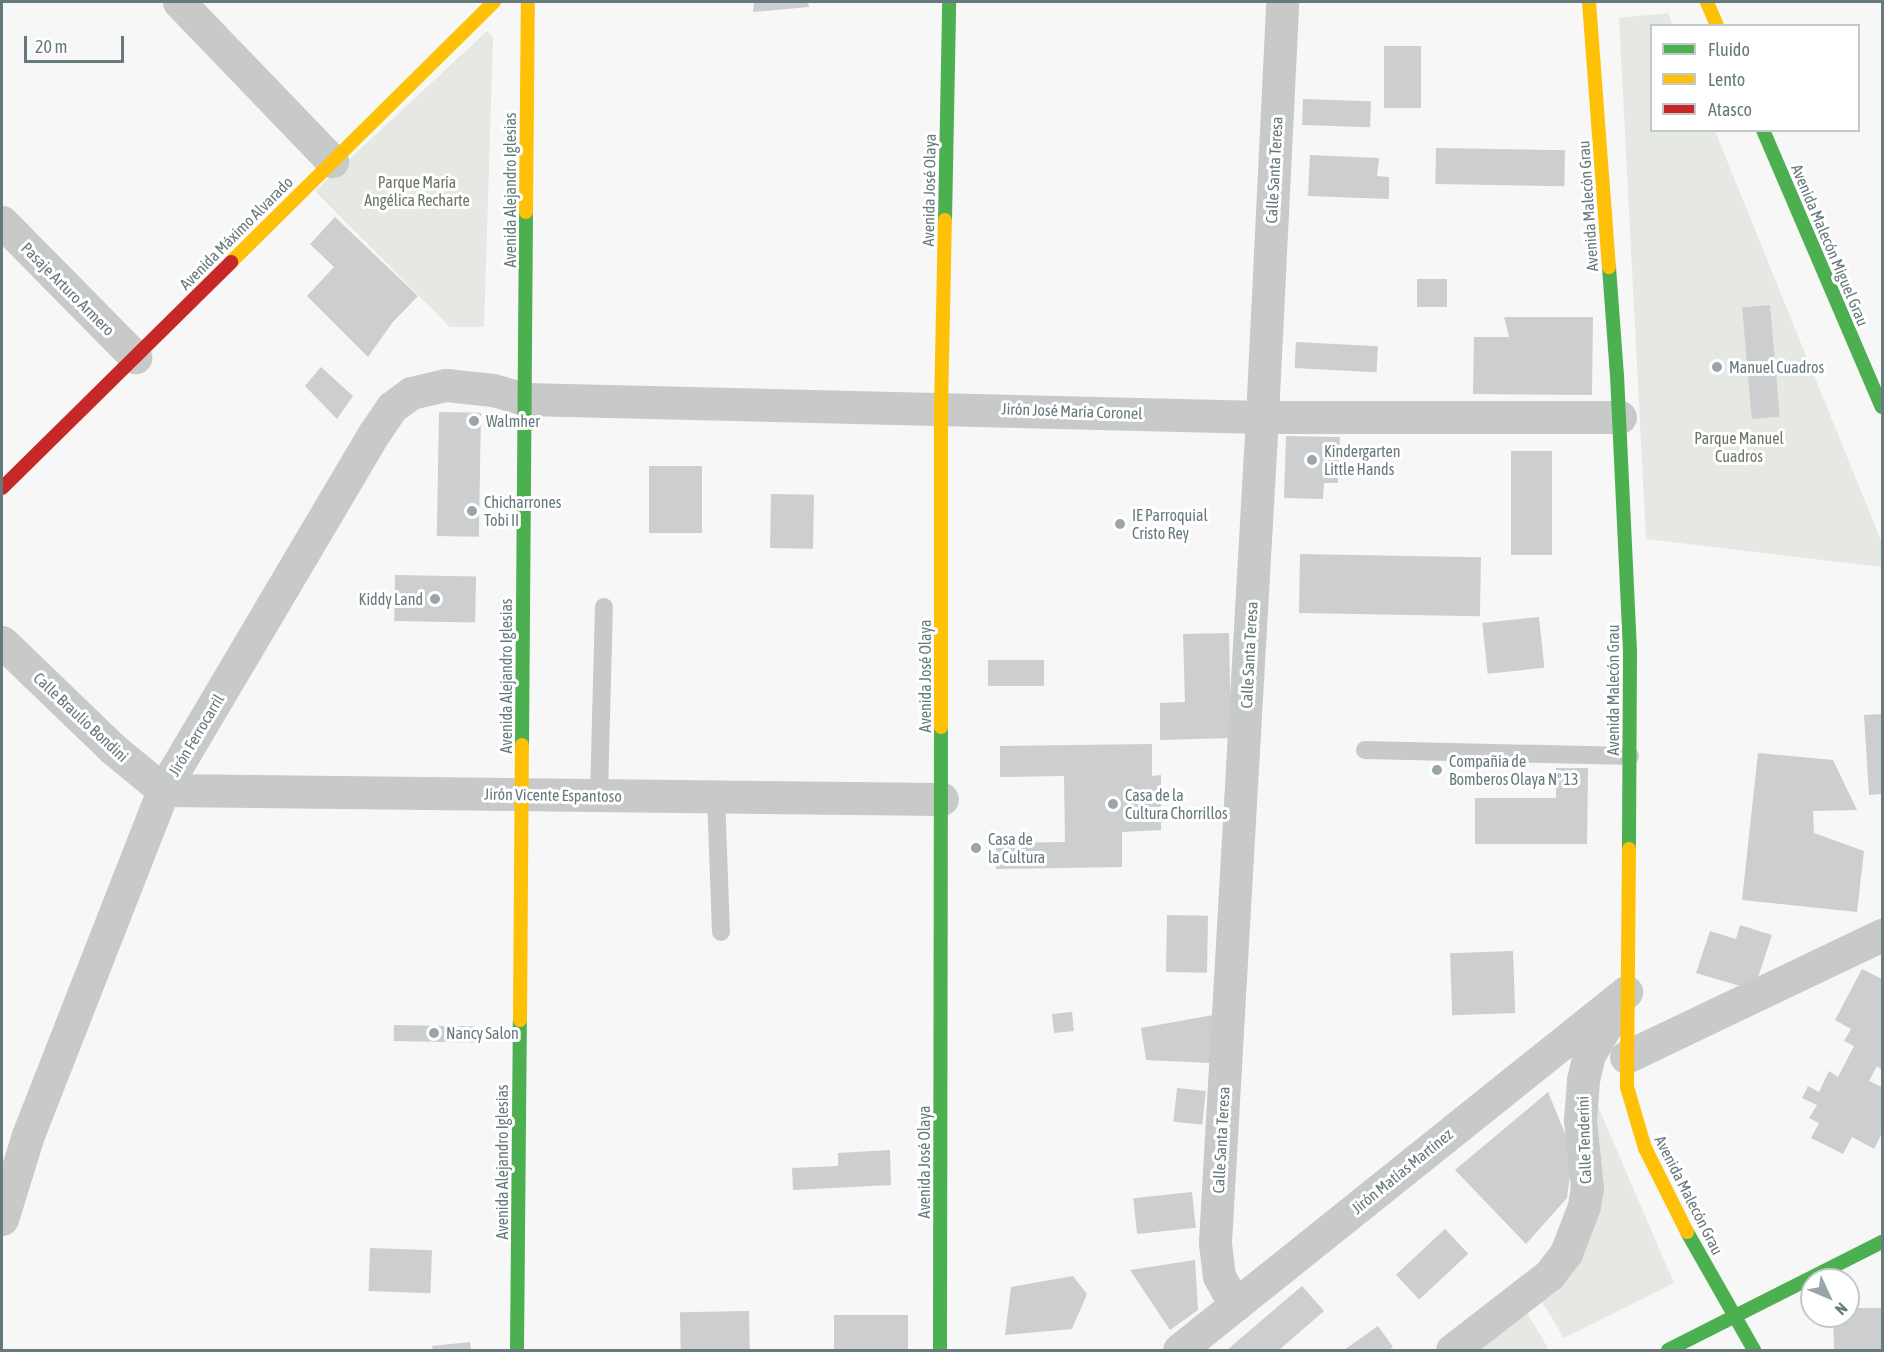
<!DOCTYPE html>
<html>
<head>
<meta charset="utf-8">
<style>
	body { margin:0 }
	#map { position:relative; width:1884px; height:1352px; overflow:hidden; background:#f7f7f7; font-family:"Asap Condensed",sans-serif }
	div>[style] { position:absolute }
	.green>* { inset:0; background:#e6e8e4 }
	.building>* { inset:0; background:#cccecf; transform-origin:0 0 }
	.lane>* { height:18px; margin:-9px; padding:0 9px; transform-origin:9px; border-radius:9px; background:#c8caca }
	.street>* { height:33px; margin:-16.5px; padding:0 16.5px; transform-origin:16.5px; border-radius:16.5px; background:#c8caca }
	.fast>* { height:14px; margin:-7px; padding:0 7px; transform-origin:7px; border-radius:7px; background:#4caf50 }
	.slow>* { height:14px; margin:-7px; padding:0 7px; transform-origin:7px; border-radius:7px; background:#ffc107 }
	.jam>* { height:14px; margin:-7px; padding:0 7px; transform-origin:7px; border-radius:7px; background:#c62828 }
	.dots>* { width:16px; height:16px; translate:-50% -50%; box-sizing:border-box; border:3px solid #fff; border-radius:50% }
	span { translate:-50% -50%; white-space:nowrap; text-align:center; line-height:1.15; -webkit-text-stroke:6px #fff; paint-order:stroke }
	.street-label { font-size:16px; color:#66797d }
	.park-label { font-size:16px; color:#6b7664 }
	.poi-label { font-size:16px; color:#66797d }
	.left { translate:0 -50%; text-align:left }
	.right { translate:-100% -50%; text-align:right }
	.frame { position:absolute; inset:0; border:3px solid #66797d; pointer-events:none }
	.legend { position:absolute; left:1650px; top:24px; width:210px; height:108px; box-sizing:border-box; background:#fff; border:2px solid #c2c9cb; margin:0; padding:8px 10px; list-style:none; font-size:18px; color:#66797d }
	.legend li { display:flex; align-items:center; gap:12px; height:30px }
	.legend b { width:30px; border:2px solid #c2c9cb }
	.north { position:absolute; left:1800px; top:1268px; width:60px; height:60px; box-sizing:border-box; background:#fff; border:2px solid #c2c9cb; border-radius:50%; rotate:134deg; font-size:16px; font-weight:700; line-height:24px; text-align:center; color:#66797d }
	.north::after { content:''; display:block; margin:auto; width:21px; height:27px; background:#99a5a8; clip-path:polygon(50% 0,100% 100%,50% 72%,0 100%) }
	.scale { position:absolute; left:24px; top:36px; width:100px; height:27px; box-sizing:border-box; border:3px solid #66797d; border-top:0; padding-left:8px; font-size:18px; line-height:21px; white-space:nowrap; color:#66797d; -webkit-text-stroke:4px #fff; paint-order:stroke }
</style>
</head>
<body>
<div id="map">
	<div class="green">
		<div style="clip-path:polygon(1668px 13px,1673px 25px,1652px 26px,1652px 130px,1715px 131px,1882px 543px,1882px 567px,1646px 539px,1619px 18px)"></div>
		<div style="clip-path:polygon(487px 31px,493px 38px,484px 327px,450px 327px,315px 191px)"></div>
		<div style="clip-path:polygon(1593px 1095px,1674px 1283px,1564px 1338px,1542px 1302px,1571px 1272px)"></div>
		<div style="clip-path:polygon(1526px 1311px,1548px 1348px,1544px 1350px,1478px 1350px)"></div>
	</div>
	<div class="building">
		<div style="clip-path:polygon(754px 2px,808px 2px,809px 7px,753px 12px)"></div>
		<div style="left:1384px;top:46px;width:37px;height:62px"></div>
		<div style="left:1303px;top:99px;width:68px;height:26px;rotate:2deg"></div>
		<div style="left:1436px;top:148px;width:129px;height:36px;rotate:1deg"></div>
		<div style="clip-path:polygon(1310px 155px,1379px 158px,1377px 176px,1389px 177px,1389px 199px,1308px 196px)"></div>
		<div style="clip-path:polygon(335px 217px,418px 296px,392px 323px,368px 357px,307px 296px,334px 267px,310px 244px)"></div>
		<div style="left:1417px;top:279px;width:30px;height:28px"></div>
		<div style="left:1770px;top:305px;width:112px;height:28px;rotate:85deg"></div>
		<div style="clip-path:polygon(1504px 317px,1593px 317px,1592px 395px,1473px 394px,1474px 337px,1509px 337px)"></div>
		<div style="left:1296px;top:342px;width:82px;height:26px;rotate:3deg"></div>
		<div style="clip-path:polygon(321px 367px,353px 396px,337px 419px,305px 386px)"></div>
		<div style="left:439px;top:412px;width:42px;height:124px;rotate:1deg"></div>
		<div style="clip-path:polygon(1286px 436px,1340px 437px,1338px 483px,1324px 483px,1323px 499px,1284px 498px)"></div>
		<div style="left:1511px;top:451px;width:41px;height:104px"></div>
		<div style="left:649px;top:466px;width:53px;height:67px"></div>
		<div style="left:771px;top:494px;width:43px;height:54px;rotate:1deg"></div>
		<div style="left:1300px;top:554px;width:181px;height:59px;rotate:1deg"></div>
		<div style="left:395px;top:575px;width:81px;height:46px;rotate:1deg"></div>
		<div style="left:1539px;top:617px;width:51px;height:57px;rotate:84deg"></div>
		<div style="clip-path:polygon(1229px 633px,1231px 738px,1160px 740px,1160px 703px,1185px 702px,1183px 634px)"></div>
		<div style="left:988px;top:660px;width:56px;height:26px"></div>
		<div style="clip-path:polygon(1882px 714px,1882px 794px,1869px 795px,1864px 715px)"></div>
		<div style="clip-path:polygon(1152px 744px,1152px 776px,1161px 775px,1161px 830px,1122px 832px,1122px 867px,996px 869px,996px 843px,1065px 842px,1064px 776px,1000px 777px,1000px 746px)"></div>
		<div style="clip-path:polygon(1758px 753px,1833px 760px,1857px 810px,1813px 811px,1814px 833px,1864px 851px,1857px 912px,1742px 900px)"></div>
		<div style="clip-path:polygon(1556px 768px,1588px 768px,1587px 844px,1475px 844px,1475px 798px,1556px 798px)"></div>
		<div style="left:1167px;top:915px;width:41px;height:57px;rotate:1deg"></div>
		<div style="clip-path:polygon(1740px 925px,1772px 935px,1754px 990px,1696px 973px,1710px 931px,1736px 939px)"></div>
		<div style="left:1513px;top:951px;width:62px;height:63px;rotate:88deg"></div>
		<div style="clip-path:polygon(1862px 969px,1882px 979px,1882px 1070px,1877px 1066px,1869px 1081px,1882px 1087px,1882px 1133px,1874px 1149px,1852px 1137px,1843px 1154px,1811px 1138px,1819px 1123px,1809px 1118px,1817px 1105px,1802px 1098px,1808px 1086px,1819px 1092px,1829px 1071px,1838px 1077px,1854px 1046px,1844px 1041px,1851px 1029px,1835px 1020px)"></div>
		<div style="left:1072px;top:1012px;width:19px;height:20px;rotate:84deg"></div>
		<div style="clip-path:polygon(1213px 1015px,1210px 1063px,1146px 1060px,1141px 1028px)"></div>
		<div style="left:394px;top:1025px;width:81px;height:16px;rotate:1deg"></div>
		<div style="left:1177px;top:1088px;width:29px;height:34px;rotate:6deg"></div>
		<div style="clip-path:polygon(1548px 1092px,1573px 1153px,1567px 1198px,1526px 1244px,1455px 1170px)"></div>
		<div style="clip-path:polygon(890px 1150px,891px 1185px,793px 1190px,792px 1168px,838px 1166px,838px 1153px)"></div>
		<div style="left:1192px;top:1192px;width:36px;height:59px;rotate:84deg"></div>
		<div style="left:1445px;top:1229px;width:34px;height:67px;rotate:47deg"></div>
		<div style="left:370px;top:1248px;width:62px;height:43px;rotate:2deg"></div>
		<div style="clip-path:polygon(1195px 1260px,1198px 1310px,1170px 1330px,1130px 1270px)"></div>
		<div style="clip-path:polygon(1073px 1276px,1087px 1294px,1072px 1329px,1005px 1335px,1011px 1287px)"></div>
		<div style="clip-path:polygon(1302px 1286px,1324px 1311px,1279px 1350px,1227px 1350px)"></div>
		<div style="clip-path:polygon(1848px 1308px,1882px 1308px,1882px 1350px,1834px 1350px,1833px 1316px,1848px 1316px)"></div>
		<div style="left:749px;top:1311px;width:39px;height:69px;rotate:89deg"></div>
		<div style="left:908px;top:1315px;width:35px;height:74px;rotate:90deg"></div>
		<div style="clip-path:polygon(1378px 1326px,1393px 1347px,1388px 1350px,1344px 1350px)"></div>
		<div style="clip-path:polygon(470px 1342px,471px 1350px,433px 1350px,432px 1346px)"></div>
	</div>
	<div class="lane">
		<div style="left:1365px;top:750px;width:265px;rotate:1.3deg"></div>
		<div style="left:599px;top:795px;width:188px;rotate:-88.5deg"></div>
		<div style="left:716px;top:796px;width:136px;rotate:87.9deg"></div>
	</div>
	<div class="street">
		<div style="left:179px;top:2px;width:221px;rotate:46.1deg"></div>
		<div style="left:2px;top:222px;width:190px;rotate:45.4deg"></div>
		<div style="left:2px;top:642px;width:153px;rotate:43.9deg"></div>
		<div style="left:112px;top:748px;width:66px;rotate:39.5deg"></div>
		<div style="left:163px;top:790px;width:779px;rotate:0.66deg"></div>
		<div style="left:1626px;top:1057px;width:284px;rotate:-25.5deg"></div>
		<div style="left:2px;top:1219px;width:88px;rotate:-72.8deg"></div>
		<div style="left:28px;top:1135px;width:370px;rotate:-68.6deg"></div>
		<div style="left:163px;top:790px;width:416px;rotate:-59.4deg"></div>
		<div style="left:375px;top:432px;width:30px;rotate:-56deg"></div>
		<div style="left:392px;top:407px;width:24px;rotate:-36deg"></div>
		<div style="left:411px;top:393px;width:36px;rotate:-13deg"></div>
		<div style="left:446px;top:385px;width:47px;rotate:6.1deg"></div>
		<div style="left:493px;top:390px;width:33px;rotate:16deg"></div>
		<div style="left:525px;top:399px;width:737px;rotate:1.4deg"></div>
		<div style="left:1262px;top:417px;width:358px"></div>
		<div style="left:1235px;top:1305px;width:33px;rotate:-119deg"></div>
		<div style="left:1219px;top:1276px;width:34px;rotate:-97deg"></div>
		<div style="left:1215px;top:1242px;width:826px;rotate:-86.74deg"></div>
		<div style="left:1262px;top:417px;width:415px;rotate:-87.2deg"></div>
		<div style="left:1179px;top:1350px;width:573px;rotate:-38.69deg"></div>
		<div style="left:1452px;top:1350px;width:123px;rotate:-37.7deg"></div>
		<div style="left:1549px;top:1275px;width:28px;rotate:-52deg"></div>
		<div style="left:1566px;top:1253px;width:50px;rotate:-69deg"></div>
		<div style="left:1584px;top:1206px;width:18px;rotate:-81deg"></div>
		<div style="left:1587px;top:1188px;width:68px;rotate:-95.9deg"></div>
		<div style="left:1580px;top:1120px;width:40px;rotate:-85.7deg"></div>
		<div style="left:1583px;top:1080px;width:26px;rotate:-77deg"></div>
		<div style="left:1589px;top:1055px;width:53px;rotate:-59.6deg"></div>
	</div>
	<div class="fast">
		<div style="left:1763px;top:130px;width:301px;rotate:66.8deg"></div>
		<div style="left:945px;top:220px;width:218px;rotate:-88.9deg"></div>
		<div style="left:1609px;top:267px;width:108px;rotate:85.8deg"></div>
		<div style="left:1617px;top:375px;width:277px;rotate:87.3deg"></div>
		<div style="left:1630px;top:652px;width:197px;rotate:90.3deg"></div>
		<div style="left:522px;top:745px;width:533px;rotate:-89.57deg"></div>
		<div style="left:1687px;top:1232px;width:136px;rotate:60.4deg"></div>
		<div style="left:517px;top:1350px;width:330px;rotate:-89.5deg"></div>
		<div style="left:940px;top:1350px;width:623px;rotate:-89.91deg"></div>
		<div style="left:1668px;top:1350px;width:240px;rotate:-26.8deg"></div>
	</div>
	<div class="slow">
		<div style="left:1589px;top:2px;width:266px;rotate:85.7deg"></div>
		<div style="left:1707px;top:2px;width:26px;rotate:67deg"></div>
		<div style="left:526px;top:212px;width:210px;rotate:-89.5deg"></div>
		<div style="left:231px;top:262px;width:370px;rotate:-44.7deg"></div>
		<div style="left:941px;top:727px;width:319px;rotate:-90deg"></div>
		<div style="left:941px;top:408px;width:188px;rotate:-88.8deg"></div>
		<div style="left:1629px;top:849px;width:238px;rotate:90.5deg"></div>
		<div style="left:1627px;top:1087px;width:64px;rotate:73.6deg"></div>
		<div style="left:1645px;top:1148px;width:94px;rotate:63.4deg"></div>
		<div style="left:520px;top:1020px;width:275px;rotate:-89.6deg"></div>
	</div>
	<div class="jam">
		<div style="left:2px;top:488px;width:322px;rotate:-44.6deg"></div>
	</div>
	<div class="dots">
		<div style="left:1717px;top:367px;background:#99a5a8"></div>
		<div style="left:474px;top:421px;background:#99a5a8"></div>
		<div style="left:1312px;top:460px;background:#99a5a8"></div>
		<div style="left:472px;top:511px;background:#99a5a8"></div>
		<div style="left:1120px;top:524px;background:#99a5a8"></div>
		<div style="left:435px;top:599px;background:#99a5a8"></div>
		<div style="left:1437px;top:770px;background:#99a5a8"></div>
		<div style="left:1113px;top:804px;background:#99a5a8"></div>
		<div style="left:976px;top:848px;background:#99a5a8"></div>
		<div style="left:434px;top:1033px;background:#99a5a8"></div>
	</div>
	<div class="street-label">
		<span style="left:1274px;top:170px;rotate:-87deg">Calle Santa Teresa</span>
		<span style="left:510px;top:190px;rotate:-90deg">Avenida Alejandro Iglesias</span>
		<span style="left:929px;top:190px;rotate:-89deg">Avenida José Olaya</span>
		<span style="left:1588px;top:206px;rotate:-94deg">Avenida Malecón Grau</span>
		<span style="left:236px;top:233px;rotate:-45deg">Avenida Máximo Alvarado</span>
		<span style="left:1830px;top:245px;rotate:67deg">Avenida Malecón Miguel Grau</span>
		<span style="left:68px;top:289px;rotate:45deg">Pasaje Arturo Armero</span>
		<span style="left:1072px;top:411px;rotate:2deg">Jirón José María Coronel</span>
		<span style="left:1249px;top:655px;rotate:-87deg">Calle Santa Teresa</span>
		<span style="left:506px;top:676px;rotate:-90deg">Avenida Alejandro Iglesias</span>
		<span style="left:925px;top:676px;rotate:-90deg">Avenida José Olaya</span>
		<span style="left:1613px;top:690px;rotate:-90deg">Avenida Malecón Grau</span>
		<span style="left:81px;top:717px;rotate:43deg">Calle Braulio Bondini</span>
		<span style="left:196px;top:735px;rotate:-59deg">Jirón Ferrocarril</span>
		<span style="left:553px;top:795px;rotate:1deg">Jirón Vicente Espantoso</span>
		<span style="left:1221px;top:1140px;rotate:-87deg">Calle Santa Teresa</span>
		<span style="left:1584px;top:1140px;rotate:-92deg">Calle Tenderini</span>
		<span style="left:502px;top:1162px;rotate:-90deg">Avenida Alejandro Iglesias</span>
		<span style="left:924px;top:1162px;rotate:-90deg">Avenida José Olaya</span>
		<span style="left:1402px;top:1171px;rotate:-39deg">Jirón Matías Martínez</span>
		<span style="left:1689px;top:1195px;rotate:63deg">Avenida Malecón Grau</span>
	</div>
	<div class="park-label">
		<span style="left:417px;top:191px">Parque María<br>Angélica Recharte</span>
		<span style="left:1739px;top:447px">Parque Manuel<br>Cuadros</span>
	</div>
	<div class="poi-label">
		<span class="left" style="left:1729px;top:367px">Manuel Cuadros</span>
		<span class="left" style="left:486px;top:421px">Walmher</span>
		<span class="left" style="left:1324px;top:460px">Kindergarten<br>Little Hands</span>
		<span class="left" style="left:484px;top:511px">Chicharrones<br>Tobi II</span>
		<span class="left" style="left:1132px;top:524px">IE Parroquial<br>Cristo Rey</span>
		<span class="right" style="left:423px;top:599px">Kiddy Land</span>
		<span class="left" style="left:1449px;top:770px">Compañía de<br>Bomberos Olaya Nº 13</span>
		<span class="left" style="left:1125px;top:804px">Casa de la<br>Cultura Chorrillos</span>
		<span class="left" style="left:988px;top:848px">Casa de<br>la Cultura</span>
		<span class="left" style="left:446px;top:1033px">Nancy Salon</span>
	</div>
	<div class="frame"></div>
	<ul class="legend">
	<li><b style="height:8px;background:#4caf50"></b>Fluido</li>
	<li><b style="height:8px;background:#ffc107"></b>Lento</li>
	<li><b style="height:8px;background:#c62828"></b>Atasco</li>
	</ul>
	<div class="north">N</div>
	<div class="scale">20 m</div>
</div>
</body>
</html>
